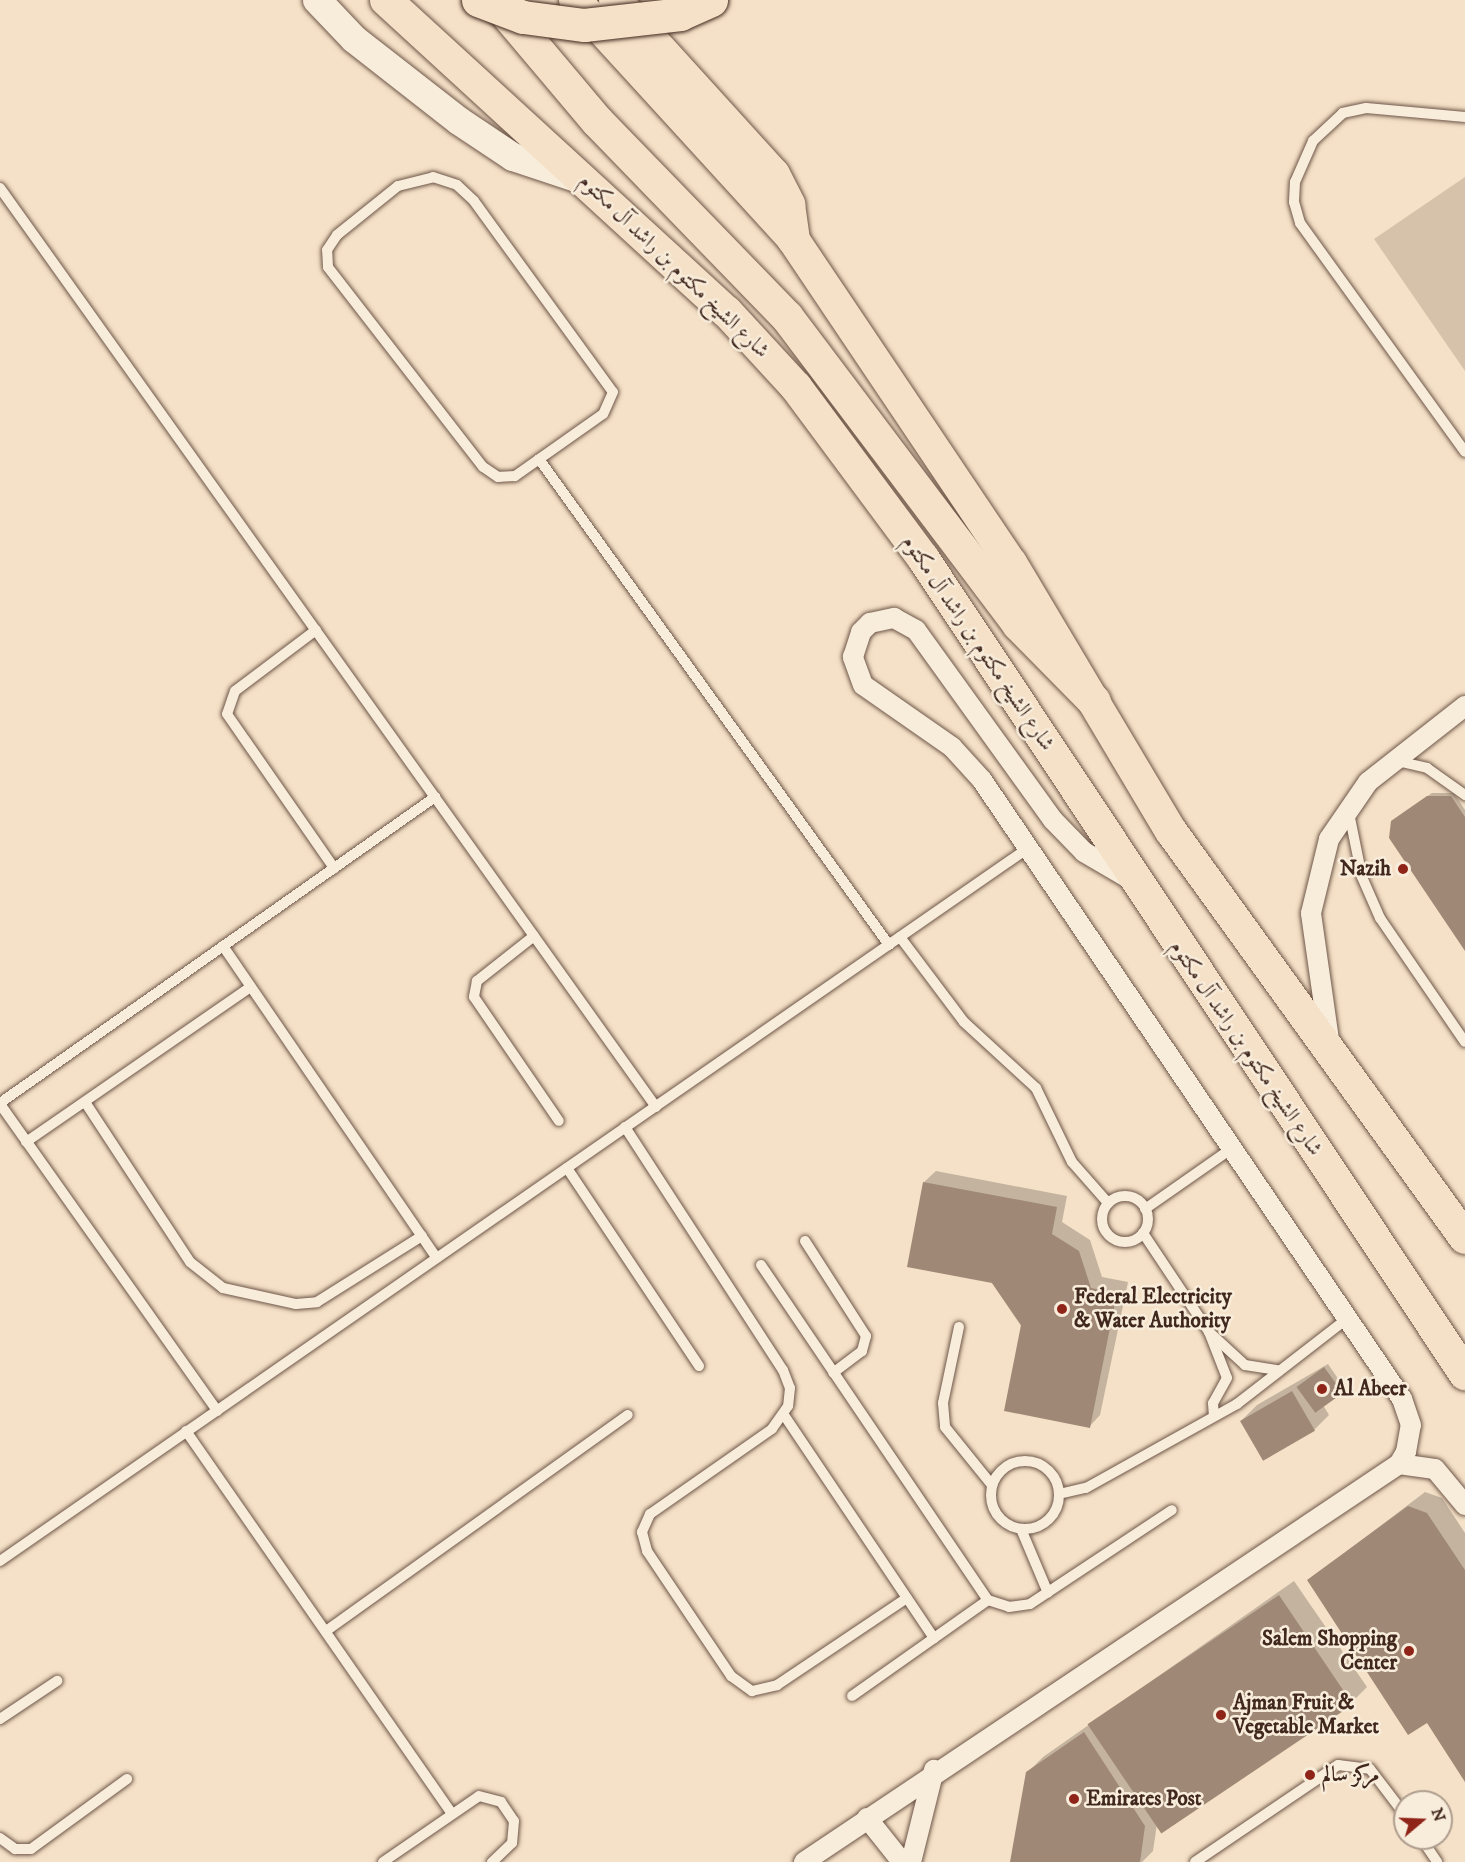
<!DOCTYPE html>
<html>
<head>
<meta charset="utf-8">
<style>
	body { margin:0 }
	#map { position:relative; width:1465px; height:1862px; overflow:hidden; background:#f5e1c7; font-family:"IM FELL DW Pica",Amiri,serif }
	div>[style] { position:absolute }
	.green>* { inset:0; background:#d6c2aa }
	.shadow>* { inset:0; background:#0003 }
	.building>* { inset:0; background:#9f8876; transform-origin:0 0 }
	.roads { filter:drop-shadow(0 0 2px #6e5648) drop-shadow(0 0 2px #6e5648) }
	.service>* { height:10px; margin:-5px; padding:0 5px; transform-origin:5px; border-radius:5px; background:#f8ecdb }
	.service>.ring { margin:-5px; padding:0; box-sizing:content-box; background:none; border:10px solid #f8ecdb; border-radius:50% }
	.minor>* { height:20px; margin:-10px; padding:0 10px; transform-origin:10px; border-radius:10px; background:#f8ecdb }
	.secondary>* { height:28px; margin:-14px; padding:0 14px; transform-origin:14px; border-radius:14px; background:#f8ecdb }
	.primary>* { height:32px; margin:-16px; padding:0 16px; transform-origin:16px; border-radius:16px; background:#f5e1c7 }
	.trunk>* { height:33px; margin:-16.5px; padding:0 16.5px; transform-origin:16.5px; border-radius:16.5px; background:#f5e1c7 }
	.bridges { filter:drop-shadow(0 0 2px #41281e) drop-shadow(0 0 2px #41281e) }
	.trunk-bridge>* { height:33px; margin:-16.5px; padding:0 16.5px; transform-origin:16.5px; border-radius:16.5px; background:#f5e1c7 }
	.dots>* { width:16px; height:16px; translate:-50% -50%; box-sizing:border-box; border:3px solid #f8ecdb; border-radius:50% }
	span { translate:-50% -50%; white-space:nowrap; text-align:center; line-height:1.15; -webkit-text-stroke:5px #f8ecdb; paint-order:stroke }
	.street-label { font-size:21px; color:#41281e }
	.poi-label { font-size:21px; color:#41281e; font-weight:700 }
	.right { translate:-100% -50%; text-align:right }
	.left { translate:0 -50%; text-align:left }
	.north { position:absolute; left:1393px; top:1790px; width:60px; height:60px; box-sizing:border-box; background:#f8ecdb; border:2px solid #af9e8f; border-radius:50%; rotate:71deg; font-size:16px; font-weight:700; line-height:24px; text-align:center; color:#41281e }
	.north::after { content:''; display:block; margin:auto; width:21px; height:27px; background:#8f2418; clip-path:polygon(50% 0,100% 100%,50% 72%,0 100%) }
</style>
</head>
<body>
<div id="map">
	<div class="green">
		<div style="clip-path:polygon(1465px 177px,1465px 371px,1374px 239px)"></div>
	</div>
	<div class="shadow">
		<div style="clip-path:polygon(1432px 793px,1454px 793px,1465px 810px,1465px 948px,1396px 818px)"></div>
		<div style="clip-path:polygon(936px 1171px,1067px 1196px,1062px 1222px,1090px 1240px,1102px 1277px,1128px 1282px,1100px 1415px,1089px 1427px,924px 1182px)"></div>
		<div style="clip-path:polygon(1328px 1364px,1345px 1389px,1323px 1405px,1329px 1415px,1314px 1430px,1242px 1420px,1257px 1405px)"></div>
		<div style="clip-path:polygon(1425px 1492px,1442px 1498px,1465px 1533px,1465px 1779px,1427px 1721px,1309px 1580px)"></div>
		<div style="clip-path:polygon(1294px 1581px,1367px 1687px,1352px 1702px,1163px 1832px,1157px 1824px,1153px 1851px,1142px 1862px,1012px 1862px,1027px 1773px,1043px 1757px)"></div>
	</div>
	<div class="building">
		<div style="clip-path:polygon(1427px 796px,1451px 796px,1465px 817px,1465px 951px,1389px 838px,1391px 821px)"></div>
		<div style="clip-path:polygon(923px 1182px,1057px 1207px,1052px 1234px,1079px 1251px,1091px 1288px,1117px 1293px,1090px 1428px,1004px 1411px,1021px 1325px,992px 1283px,907px 1267px)"></div>
		<div style="left:1324px;top:1367px;width:32px;height:34px;rotate:54deg"></div>
		<div style="left:1292px;top:1391px;width:46px;height:60px;rotate:60deg"></div>
		<div style="clip-path:polygon(1408px 1506px,1427px 1513px,1465px 1570px,1465px 1782px,1427px 1723px,1408px 1735px,1307px 1580px)"></div>
		<div style="left:1279px;top:1595px;width:132px;height:231px;rotate:56deg"></div>
		<div style="clip-path:polygon(1084px 1732px,1145px 1826px,1140px 1862px,1010px 1862px,1026px 1772px)"></div>
	</div>
	<div class="roads">
		<div class="service">
			<div style="left:1465px;top:117px;width:99px;rotate:-174.8deg"></div>
			<div style="left:1366px;top:108px;width:24px;rotate:168deg"></div>
			<div style="left:1343px;top:113px;width:41px;rotate:137deg"></div>
			<div style="left:1313px;top:141px;width:45px;rotate:113.7deg"></div>
			<div style="left:1295px;top:182px;width:20px;rotate:93deg"></div>
			<div style="left:1294px;top:202px;width:22px;rotate:74deg"></div>
			<div style="left:1300px;top:223px;width:282px;rotate:54.2deg"></div>
			<div style="left:433px;top:177px;width:25px;rotate:18deg"></div>
			<div style="left:457px;top:185px;width:23px;rotate:43deg"></div>
			<div style="left:474px;top:201px;width:236px;rotate:54deg"></div>
			<div style="left:613px;top:392px;width:24px;rotate:114deg"></div>
			<div style="left:603px;top:414px;width:108px;rotate:144.8deg"></div>
			<div style="left:515px;top:476px;width:17px;rotate:177deg"></div>
			<div style="left:498px;top:477px;width:18px;rotate:-146deg"></div>
			<div style="left:483px;top:467px;width:253px;rotate:-127.8deg"></div>
			<div style="left:328px;top:267px;width:17px;rotate:-93deg"></div>
			<div style="left:327px;top:250px;width:18px;rotate:-56deg"></div>
			<div style="left:337px;top:235px;width:78px;rotate:-38.8deg"></div>
			<div style="left:398px;top:186px;width:36px;rotate:-14deg"></div>
			<div style="left:0;top:188px;width:1129px;rotate:54.48deg"></div>
			<div style="left:539px;top:459px;width:599px;rotate:54.24deg"></div>
			<div style="left:316px;top:630px;width:101px;rotate:143deg"></div>
			<div style="left:235px;top:691px;width:24px;rotate:109deg"></div>
			<div style="left:227px;top:714px;width:188px;rotate:55.2deg"></div>
			<div style="left:1397px;top:761px;width:31px;rotate:13deg"></div>
			<div style="left:1427px;top:768px;width:47px;rotate:35.4deg"></div>
			<div style="left:1349px;top:813px;width:65px;rotate:78.5deg"></div>
			<div style="left:1362px;top:877px;width:45px;rotate:66.3deg"></div>
			<div style="left:1380px;top:918px;width:150px;rotate:55.6deg"></div>
			<div style="left:534px;top:936px;width:73px;rotate:141.7deg"></div>
			<div style="left:477px;top:981px;width:16px;rotate:101deg"></div>
			<div style="left:474px;top:997px;width:150px;rotate:55.6deg"></div>
			<div style="left:900px;top:937px;width:106px;rotate:53deg"></div>
			<div style="left:964px;top:1022px;width:98px;rotate:42.5deg"></div>
			<div style="left:1036px;top:1088px;width:82px;rotate:64.1deg"></div>
			<div style="left:1072px;top:1162px;width:55px;rotate:48.7deg"></div>
			<div style="left:223px;top:946px;width:378px;rotate:55.6deg"></div>
			<div style="left:85px;top:1102px;width:191px;rotate:56.7deg"></div>
			<div style="left:190px;top:1262px;width:42px;rotate:38.2deg"></div>
			<div style="left:223px;top:1288px;width:75px;rotate:12.4deg"></div>
			<div style="left:296px;top:1304px;width:21px;rotate:-5deg"></div>
			<div style="left:317px;top:1302px;width:124px;rotate:-32.2deg"></div>
			<div style="left:0;top:1103px;width:532px;rotate:-35.12deg"></div>
			<div style="left:0;top:1104px;width:376px;rotate:54.7deg"></div>
			<div style="left:625px;top:1127px;width:290px;rotate:57deg"></div>
			<div style="left:783px;top:1370px;width:19px;rotate:69deg"></div>
			<div style="left:790px;top:1388px;width:18px;rotate:96deg"></div>
			<div style="left:788px;top:1406px;width:28px;rotate:125deg"></div>
			<div style="left:772px;top:1429px;width:149px;rotate:145.1deg"></div>
			<div style="left:650px;top:1514px;width:20px;rotate:114deg"></div>
			<div style="left:642px;top:1532px;width:20px;rotate:75deg"></div>
			<div style="left:647px;top:1551px;width:151px;rotate:56.1deg"></div>
			<div style="left:731px;top:1676px;width:26px;rotate:36deg"></div>
			<div style="left:752px;top:1691px;width:26px;rotate:-13deg"></div>
			<div style="left:777px;top:1685px;width:156px;rotate:-33.8deg"></div>
			<div style="left:26px;top:1142px;width:273px;rotate:-34.6deg"></div>
			<div style="left:567px;top:1168px;width:238px;rotate:56.3deg"></div>
			<div class="ring" style="left:1102px;top:1196px;width:36px;height:36px"></div>
			<div style="left:1145px;top:1209px;width:108px;rotate:-34.9deg"></div>
			<div style="left:1143px;top:1233px;width:119px;rotate:56.3deg"></div>
			<div style="left:1209px;top:1332px;width:49px;rotate:42.5deg"></div>
			<div style="left:1245px;top:1365px;width:33px;rotate:9deg"></div>
			<div style="left:805px;top:1241px;width:113px;rotate:57.3deg"></div>
			<div style="left:866px;top:1336px;width:16px;rotate:105deg"></div>
			<div style="left:862px;top:1351px;width:36px;rotate:143deg"></div>
			<div style="left:761px;top:1265px;width:405px;rotate:55.9deg"></div>
			<div style="left:988px;top:1600px;width:22px;rotate:18deg"></div>
			<div style="left:1009px;top:1607px;width:21px;rotate:-8deg"></div>
			<div style="left:1030px;top:1604px;width:170px;rotate:-33.5deg"></div>
			<div style="left:959px;top:1327px;width:78px;rotate:101.9deg"></div>
			<div style="left:943px;top:1403px;width:24px;rotate:85deg"></div>
			<div style="left:945px;top:1427px;width:75px;rotate:51deg"></div>
			<div style="left:1209px;top:1332px;width:49px;rotate:68.6deg"></div>
			<div style="left:1227px;top:1378px;width:29px;rotate:119deg"></div>
			<div style="left:1213px;top:1403px;width:13px;rotate:86deg"></div>
			<div style="left:784px;top:1415px;width:269px;rotate:56.1deg"></div>
			<div style="left:186px;top:1431px;width:463px;rotate:55.2deg"></div>
			<div class="ring" style="left:991px;top:1461px;width:58px;height:58px"></div>
			<div style="left:1059px;top:1494px;width:28px;rotate:-13deg"></div>
			<div style="left:1086px;top:1488px;width:173px;rotate:-29.1deg"></div>
			<div style="left:1237px;top:1404px;width:140px;rotate:-37.8deg"></div>
			<div style="left:1021px;top:1529px;width:69px;rotate:67.1deg"></div>
			<div style="left:0;top:1561px;width:1251px;rotate:-34.74deg"></div>
			<div style="left:326px;top:1631px;width:371px;rotate:-35.6deg"></div>
			<div style="left:852px;top:1696px;width:166px;rotate:-35.2deg"></div>
			<div style="left:0;top:1719px;width:69px;rotate:-33.7deg"></div>
			<div style="left:0;top:1838px;width:19px;rotate:36deg"></div>
			<div style="left:15px;top:1849px;width:16px"></div>
			<div style="left:31px;top:1849px;width:119px;rotate:-36.1deg"></div>
			<div style="left:1421px;top:1838px;width:29px;rotate:56deg"></div>
			<div style="left:383px;top:1862px;width:116px;rotate:-34.5deg"></div>
			<div style="left:479px;top:1796px;width:23px;rotate:15deg"></div>
			<div style="left:501px;top:1802px;width:23px;rotate:56deg"></div>
			<div style="left:514px;top:1821px;width:22px;rotate:95deg"></div>
			<div style="left:512px;top:1843px;width:28px;rotate:136deg"></div>
			<div style="left:1195px;top:1862px;width:173px;rotate:-34.1deg"></div>
			<div style="left:1338px;top:1765px;width:32px;rotate:7deg"></div>
			<div style="left:1370px;top:1769px;width:58px;rotate:52.7deg"></div>
		</div>
		<div class="minor">
			<div style="left:1329px;top:1040px;width:128px;rotate:-98.1deg"></div>
			<div style="left:1311px;top:913px;width:76px;rotate:-76.3deg"></div>
			<div style="left:1329px;top:839px;width:69px;rotate:-55.6deg"></div>
			<div style="left:1368px;top:782px;width:123px;rotate:-38.1deg"></div>
			<div style="left:1399px;top:1464px;width:36px;rotate:8deg"></div>
			<div style="left:1435px;top:1469px;width:47px;rotate:50.2deg"></div>
			<div style="left:867px;top:1818px;width:56px;rotate:51.5deg"></div>
			<div style="left:804px;top:1862px;width:716px;rotate:-33.78deg"></div>
			<div style="left:1399px;top:1464px;width:14px;rotate:-60deg"></div>
			<div style="left:1406px;top:1452px;width:27px;rotate:-80deg"></div>
			<div style="left:1411px;top:1425px;width:28px;rotate:-109deg"></div>
			<div style="left:1402px;top:1399px;width:748px;rotate:-124.16deg"></div>
			<div style="left:982px;top:780px;width:45px;rotate:-132.3deg"></div>
			<div style="left:952px;top:747px;width:108px;rotate:-145.1deg"></div>
			<div style="left:863px;top:685px;width:30px;rotate:-110deg"></div>
			<div style="left:853px;top:657px;width:26px;rotate:-72deg"></div>
			<div style="left:861px;top:632px;width:13px;rotate:-45deg"></div>
			<div style="left:870px;top:623px;width:25px;rotate:-12deg"></div>
			<div style="left:894px;top:618px;width:25px;rotate:29deg"></div>
			<div style="left:916px;top:630px;width:234px;rotate:54.2deg"></div>
			<div style="left:1053px;top:820px;width:45px;rotate:45.9deg"></div>
			<div style="left:1084px;top:852px;width:56px;rotate:30.3deg"></div>
			<div style="left:911px;top:1862px;width:95px;rotate:-76deg"></div>
		</div>
		<div class="secondary">
			<div style="left:317px;top:0;width:54px;rotate:46.5deg"></div>
			<div style="left:354px;top:39px;width:133px;rotate:38deg"></div>
			<div style="left:459px;top:121px;width:65px;rotate:33.7deg"></div>
			<div style="left:513px;top:157px;width:73px;rotate:18.4deg"></div>
		</div>
		<div class="primary">
			<div style="left:386px;top:0;width:462px;rotate:42.5deg"></div>
			<div style="left:727px;top:312px;width:102px;rotate:47.4deg"></div>
			<div style="left:796px;top:387px;width:213px;rotate:53.4deg"></div>
			<div style="left:923px;top:558px;width:980px;rotate:56.41deg"></div>
			<div style="left:575px;top:0;width:323px;rotate:47.6deg"></div>
			<div style="left:793px;top:239px;width:391px;rotate:56.1deg"></div>
			<div style="left:1011px;top:563px;width:312px;rotate:59.2deg"></div>
			<div style="left:1171px;top:831px;width:502px;rotate:54.16deg"></div>
		</div>
		<div class="trunk">
			<div style="left:495px;top:0;width:158px;rotate:49.9deg"></div>
			<div style="left:597px;top:121px;width:273px;rotate:45.9deg"></div>
			<div style="left:787px;top:317px;width:384px;rotate:53deg"></div>
			<div style="left:1018px;top:624px;width:108px;rotate:45.4deg"></div>
			<div style="left:615px;top:0;width:235px;rotate:47.8deg"></div>
			<div style="left:773px;top:174px;width:34px;rotate:63deg"></div>
			<div style="left:788px;top:204px;width:35px;rotate:82deg"></div>
		</div>
	</div>
	<div class="bridges">
		<div class="trunk-bridge">
			<div style="left:478px;top:0;width:48px;rotate:20.7deg"></div>
			<div style="left:523px;top:17px;width:62px;rotate:7.5deg"></div>
			<div style="left:584px;top:25px;width:97px;rotate:-6.5deg"></div>
			<div style="left:680px;top:14px;width:34px;rotate:-24deg"></div>
		</div>
	</div>
	<div class="dots">
		<div style="left:1403px;top:869px;background:#8f2418"></div>
		<div style="left:1062px;top:1309px;background:#8f2418"></div>
		<div style="left:1322px;top:1389px;background:#8f2418"></div>
		<div style="left:1409px;top:1651px;background:#8f2418"></div>
		<div style="left:1221px;top:1715px;background:#8f2418"></div>
		<div style="left:1310px;top:1775px;background:#8f2418"></div>
		<div style="left:1074px;top:1799px;background:#8f2418"></div>
	</div>
	<div class="street-label">
		<span style="left:674px;top:266px;rotate:44deg">شارع الشيخ مكتوم بن راشد آل مكتوم</span>
		<span style="left:978px;top:643px;rotate:56deg">شارع الشيخ مكتوم بن راشد آل مكتوم</span>
		<span style="left:1246px;top:1048px;rotate:56deg">شارع الشيخ مكتوم بن راشد آل مكتوم</span>
	</div>
	<div class="poi-label">
		<span class="right" style="left:1391px;top:869px">Nazih</span>
		<span class="left" style="left:1074px;top:1309px">Federal Electricity<br>&amp; Water Authority</span>
		<span class="left" style="left:1334px;top:1389px">Al Abeer</span>
		<span class="right" style="left:1397px;top:1651px">Salem Shopping<br>Center</span>
		<span class="left" style="left:1233px;top:1715px">Ajman Fruit &amp;<br>Vegetable Market</span>
		<span class="left" style="left:1322px;top:1775px">مركز سالم</span>
		<span class="left" style="left:1086px;top:1799px">Emirates Post</span>
	</div>
	<div class="north">N</div>
</div>
</body>
</html>
